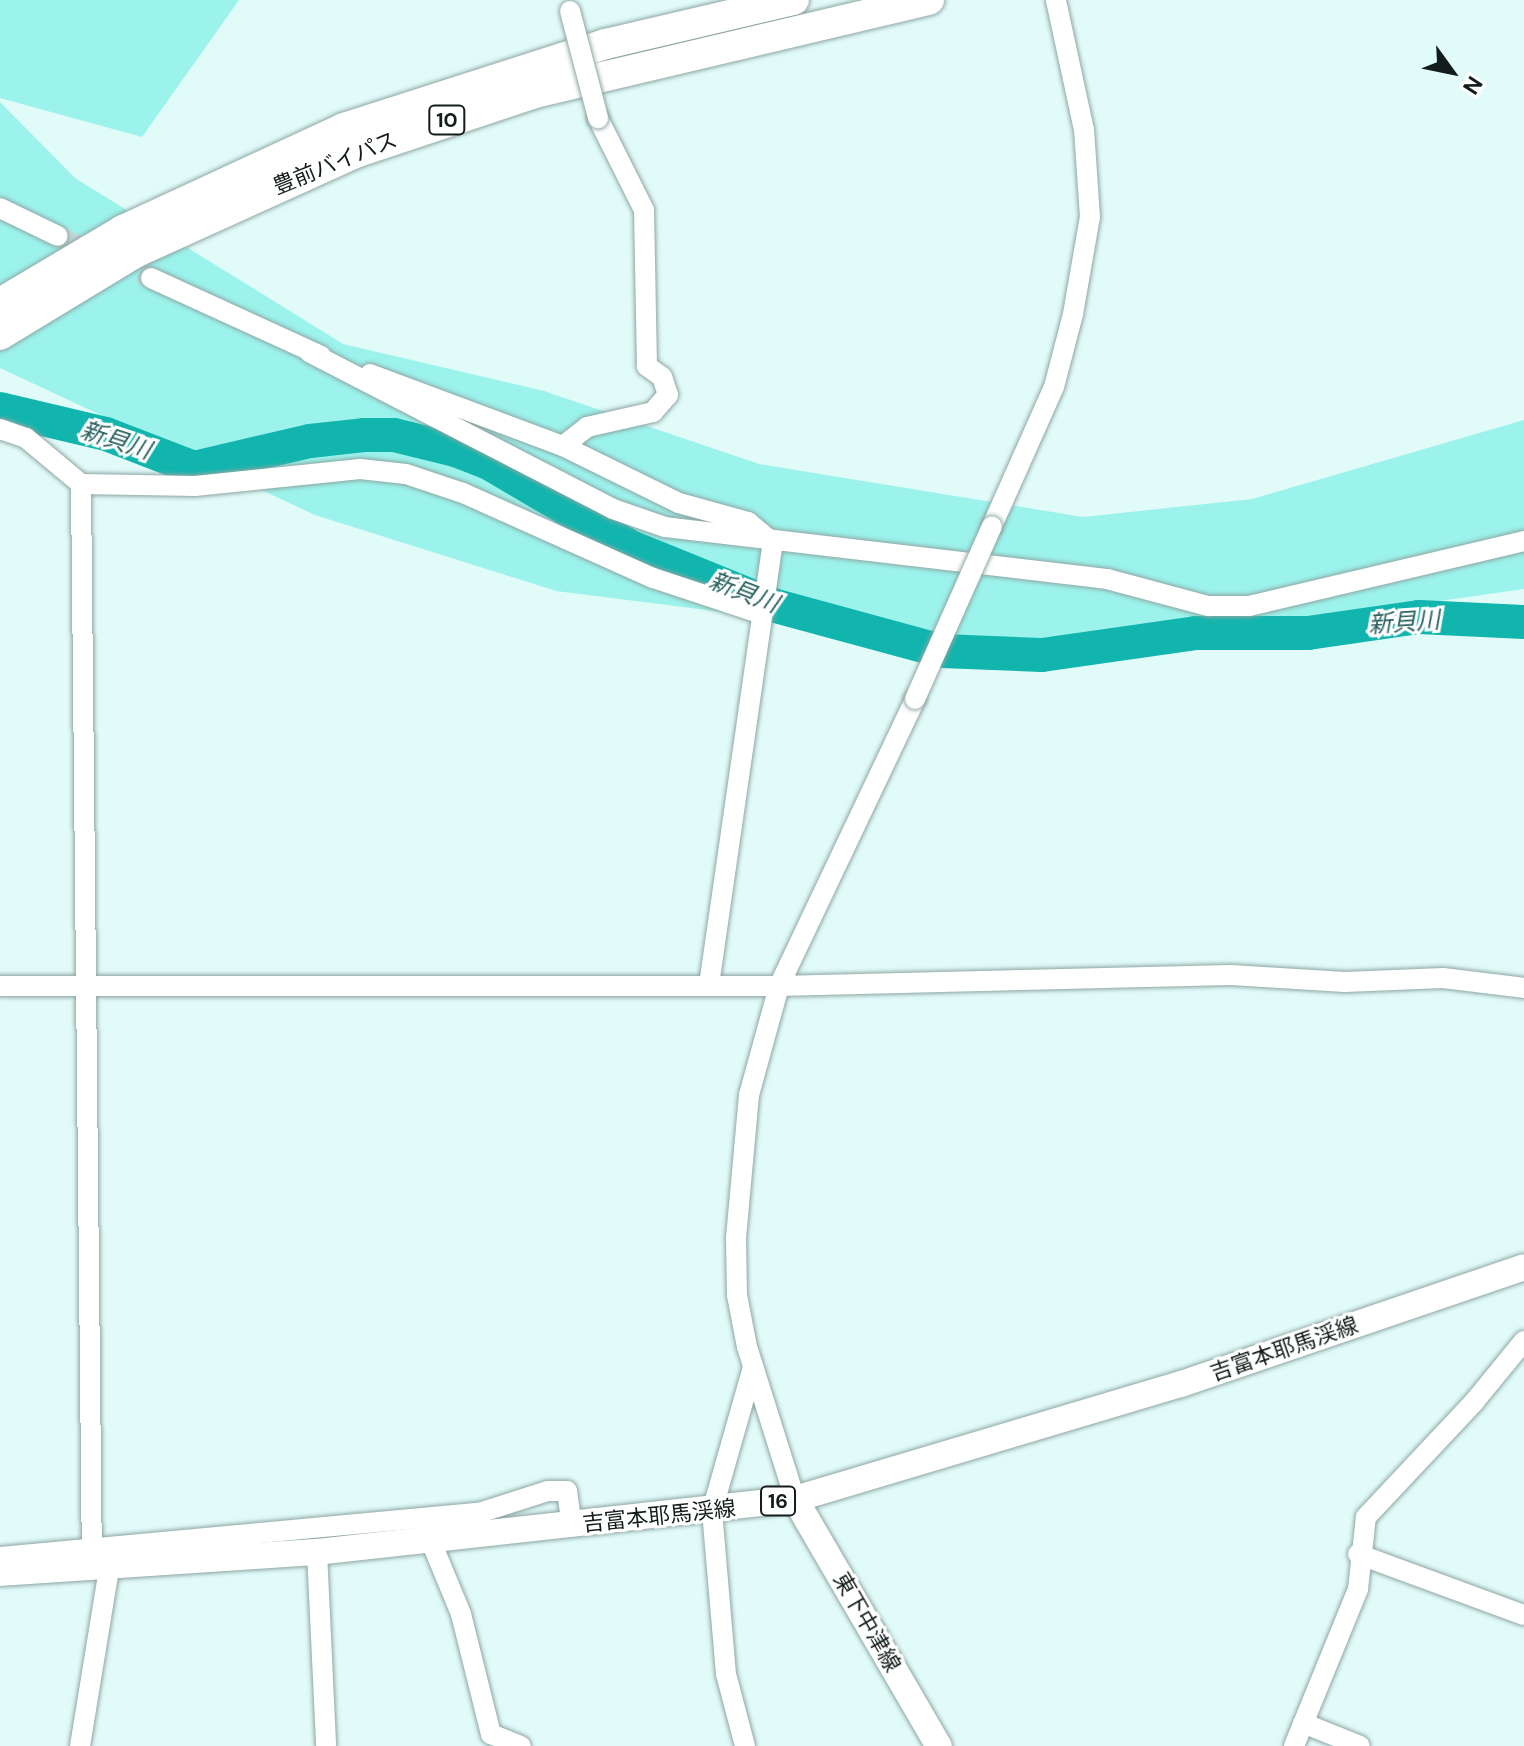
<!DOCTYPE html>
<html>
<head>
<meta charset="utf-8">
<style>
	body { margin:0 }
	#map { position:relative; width:1524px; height:1746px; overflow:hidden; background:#e1fbf9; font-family:"DM Sans","Noto Sans JP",sans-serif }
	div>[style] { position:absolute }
	.green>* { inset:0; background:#9cf3ec }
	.river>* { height:34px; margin:-17px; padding:0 17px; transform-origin:17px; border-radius:17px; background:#11b5ae }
	.minor-tunnel>* { height:20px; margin-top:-10px; transform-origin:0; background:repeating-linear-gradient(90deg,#c2dad8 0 20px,transparent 0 30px) }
	.roads { filter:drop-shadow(0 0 2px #8ea6a4) drop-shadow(0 0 2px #8ea6a4) }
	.minor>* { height:20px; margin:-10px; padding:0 10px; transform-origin:10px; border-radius:10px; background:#fff }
	.major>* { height:26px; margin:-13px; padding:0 13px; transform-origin:13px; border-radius:13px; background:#fff }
	.highway>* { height:30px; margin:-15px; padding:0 15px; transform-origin:15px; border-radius:15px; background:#fff }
	.bridges { filter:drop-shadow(0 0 2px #8ea6a4) drop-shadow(0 0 2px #8ea6a4) }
	.minor-bridge>* { height:20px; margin:-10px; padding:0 10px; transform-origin:10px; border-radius:10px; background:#fff }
	span { translate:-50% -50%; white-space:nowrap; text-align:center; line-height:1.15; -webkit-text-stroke:6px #fff; paint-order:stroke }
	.shield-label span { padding:2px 6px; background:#fff; border:2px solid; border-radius:6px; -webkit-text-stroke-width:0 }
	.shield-label { font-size:20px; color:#121c1b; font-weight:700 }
	.street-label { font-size:22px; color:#121c1b }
	.water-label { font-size:24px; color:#29625e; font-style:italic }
	.north { position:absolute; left:1412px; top:32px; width:80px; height:80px; -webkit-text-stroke:6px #fff; paint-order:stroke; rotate:123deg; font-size:22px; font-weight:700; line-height:32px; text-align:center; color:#121c1b }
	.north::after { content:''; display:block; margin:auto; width:28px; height:36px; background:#121c1b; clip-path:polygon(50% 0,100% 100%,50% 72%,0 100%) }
</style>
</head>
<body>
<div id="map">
	<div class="green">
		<div style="clip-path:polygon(0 0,239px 0,142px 137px,0 98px)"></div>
		<div style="clip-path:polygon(0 102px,75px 178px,343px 344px,544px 391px,759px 464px,1083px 517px,1252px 499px,1524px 420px,1524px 589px,1166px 640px,914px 636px,556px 591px,315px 515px,0 368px)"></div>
	</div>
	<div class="river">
		<div style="left:0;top:409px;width:109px;rotate:13.3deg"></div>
		<div style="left:106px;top:434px;width:94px;rotate:21.1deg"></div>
		<div style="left:194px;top:468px;width:119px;rotate:-13.1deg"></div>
		<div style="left:310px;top:441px;width:54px;rotate:-6.3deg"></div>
		<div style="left:364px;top:435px;width:30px"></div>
		<div style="left:394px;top:435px;width:63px;rotate:13.8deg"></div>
		<div style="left:455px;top:450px;width:36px;rotate:21deg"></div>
		<div style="left:489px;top:463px;width:167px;rotate:30.6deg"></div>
		<div style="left:633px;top:548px;width:154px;rotate:22.1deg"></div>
		<div style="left:776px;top:606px;width:172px;rotate:15.2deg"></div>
		<div style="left:942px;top:651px;width:100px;rotate:2.3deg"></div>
		<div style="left:1042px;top:655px;width:156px;rotate:-8.1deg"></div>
		<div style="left:1196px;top:633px;width:112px"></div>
		<div style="left:1308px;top:633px;width:112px;rotate:-8.2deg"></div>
		<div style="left:1419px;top:617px;width:105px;rotate:2.7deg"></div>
	</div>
	<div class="minor-tunnel">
		<div style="left:58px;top:236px;width:102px;rotate:24.3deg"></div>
	</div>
	<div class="roads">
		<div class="minor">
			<div style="left:0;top:208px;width:64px;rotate:25.8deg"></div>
			<div style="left:151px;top:278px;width:187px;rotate:24.6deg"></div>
			<div style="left:309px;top:352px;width:342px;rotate:27.3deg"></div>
			<div style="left:613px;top:509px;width:55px;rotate:19.1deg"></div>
			<div style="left:665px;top:527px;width:445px;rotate:6.7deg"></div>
			<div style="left:1107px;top:579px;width:105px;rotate:15deg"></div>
			<div style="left:1208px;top:606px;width:41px"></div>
			<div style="left:1249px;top:606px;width:283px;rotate:-13.3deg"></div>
			<div style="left:370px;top:374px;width:206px;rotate:20.5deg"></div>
			<div style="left:563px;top:446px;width:129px;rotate:26.2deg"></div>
			<div style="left:679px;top:503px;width:72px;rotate:15.4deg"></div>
			<div style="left:748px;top:522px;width:33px;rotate:40deg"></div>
			<div style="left:0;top:429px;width:28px;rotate:19deg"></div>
			<div style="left:26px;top:438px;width:72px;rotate:39.9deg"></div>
			<div style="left:81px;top:484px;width:114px;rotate:1deg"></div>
			<div style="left:195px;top:486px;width:166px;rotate:-5.9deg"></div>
			<div style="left:360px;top:469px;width:46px;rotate:6.2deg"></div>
			<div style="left:406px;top:474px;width:60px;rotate:18.4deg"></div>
			<div style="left:463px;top:493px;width:208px;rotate:24.1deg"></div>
			<div style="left:653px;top:578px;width:115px;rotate:18.3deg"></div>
			<div style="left:563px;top:446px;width:31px;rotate:-38deg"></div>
			<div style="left:587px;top:427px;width:68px;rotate:-12.8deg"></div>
			<div style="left:653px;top:412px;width:23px;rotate:-49deg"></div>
			<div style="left:668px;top:395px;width:19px;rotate:-108deg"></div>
			<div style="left:662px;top:377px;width:19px;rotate:-144deg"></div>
			<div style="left:647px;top:366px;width:156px;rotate:-91.1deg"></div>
			<div style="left:644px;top:210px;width:103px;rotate:-116.6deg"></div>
			<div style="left:81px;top:484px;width:1079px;rotate:89.42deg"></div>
			<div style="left:992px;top:526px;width:152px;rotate:-66deg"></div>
			<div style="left:1054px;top:387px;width:75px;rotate:-75.4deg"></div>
			<div style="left:1073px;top:314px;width:98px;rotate:-80.1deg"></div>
			<div style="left:1090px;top:217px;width:87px;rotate:-93.9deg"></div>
			<div style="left:1084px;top:130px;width:133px;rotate:-102.2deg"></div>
			<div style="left:709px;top:985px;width:447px;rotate:-81.8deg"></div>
			<div style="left:0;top:986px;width:779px"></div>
			<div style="left:779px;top:986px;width:452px;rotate:-1.4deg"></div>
			<div style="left:1231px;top:975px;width:114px;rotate:3.5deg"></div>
			<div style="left:1345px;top:982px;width:98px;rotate:-2.3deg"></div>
			<div style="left:1443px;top:978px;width:82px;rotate:7deg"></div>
			<div style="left:795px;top:1499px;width:159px;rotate:-107.5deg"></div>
			<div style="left:747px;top:1347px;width:53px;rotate:-100.9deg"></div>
			<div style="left:737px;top:1295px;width:57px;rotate:-91deg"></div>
			<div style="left:736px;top:1238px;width:144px;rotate:-84.8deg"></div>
			<div style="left:749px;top:1095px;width:113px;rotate:-74.6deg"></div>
			<div style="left:779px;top:986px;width:318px;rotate:-64.6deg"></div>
			<div style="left:430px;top:1539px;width:81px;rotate:67.5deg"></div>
			<div style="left:461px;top:1614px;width:124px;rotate:76deg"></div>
			<div style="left:491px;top:1734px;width:32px;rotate:22deg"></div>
			<div style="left:317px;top:1552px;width:194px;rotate:87.3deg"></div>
			<div style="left:1358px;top:1554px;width:177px;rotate:20.2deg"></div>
			<div style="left:0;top:1557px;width:484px;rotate:-5.3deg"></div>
			<div style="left:482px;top:1512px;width:69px;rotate:-17.7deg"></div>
			<div style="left:548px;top:1491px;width:19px"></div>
			<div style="left:567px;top:1491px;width:34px;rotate:82deg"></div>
			<div style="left:1303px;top:1723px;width:61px;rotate:22deg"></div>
			<div style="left:80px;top:1746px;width:186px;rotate:-80.7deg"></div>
			<div style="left:745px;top:1746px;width:74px;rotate:-104.8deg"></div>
			<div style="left:726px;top:1674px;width:164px;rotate:-94.9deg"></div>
			<div style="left:712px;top:1511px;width:150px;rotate:-74.1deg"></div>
			<div style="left:1294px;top:1746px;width:170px;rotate:-67.8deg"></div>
			<div style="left:1358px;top:1589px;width:72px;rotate:-83.7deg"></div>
			<div style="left:1366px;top:1517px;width:158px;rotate:-46.8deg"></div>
			<div style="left:1474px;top:1402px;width:79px;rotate:-50.7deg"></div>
		</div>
		<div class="major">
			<div style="left:795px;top:1499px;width:286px;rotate:59.8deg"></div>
			<div style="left:0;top:1573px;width:318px;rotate:-3.8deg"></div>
			<div style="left:317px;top:1552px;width:481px;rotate:-6.3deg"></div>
			<div style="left:795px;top:1499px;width:403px;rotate:-16.6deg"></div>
			<div style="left:1181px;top:1384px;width:362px;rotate:-18.8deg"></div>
		</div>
		<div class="highway">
			<div style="left:0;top:303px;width:143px;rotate:-30.7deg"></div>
			<div style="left:123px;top:230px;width:243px;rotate:-24.8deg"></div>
			<div style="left:344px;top:128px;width:275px;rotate:-17.8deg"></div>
			<div style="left:606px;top:44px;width:193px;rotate:-13.2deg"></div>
			<div style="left:0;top:335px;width:158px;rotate:-31.3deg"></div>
			<div style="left:135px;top:253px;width:242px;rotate:-24.4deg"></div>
			<div style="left:355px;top:153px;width:190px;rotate:-18.4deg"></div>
			<div style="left:535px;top:93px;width:405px;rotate:-13.3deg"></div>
		</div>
	</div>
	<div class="bridges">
		<div class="minor-bridge">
			<div style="left:570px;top:11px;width:111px;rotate:75.3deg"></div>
			<div style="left:915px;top:699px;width:189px;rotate:-66deg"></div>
		</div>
	</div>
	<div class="shield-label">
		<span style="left:447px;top:120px">10</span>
		<span style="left:778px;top:1501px">16</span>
	</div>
	<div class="street-label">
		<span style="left:335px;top:163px;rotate:-22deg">豊前バイパス</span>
		<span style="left:1284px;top:1349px;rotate:-19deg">吉富本耶馬渓線</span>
		<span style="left:659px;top:1516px;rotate:-6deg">吉富本耶馬渓線</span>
		<span style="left:867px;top:1622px;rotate:60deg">東下中津線</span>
	</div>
	<div class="water-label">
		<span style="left:116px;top:440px;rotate:18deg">新貝川</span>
		<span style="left:744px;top:592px;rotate:21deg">新貝川</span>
		<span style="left:1404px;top:622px;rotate:-4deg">新貝川</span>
	</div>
	<div class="north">N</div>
</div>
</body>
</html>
